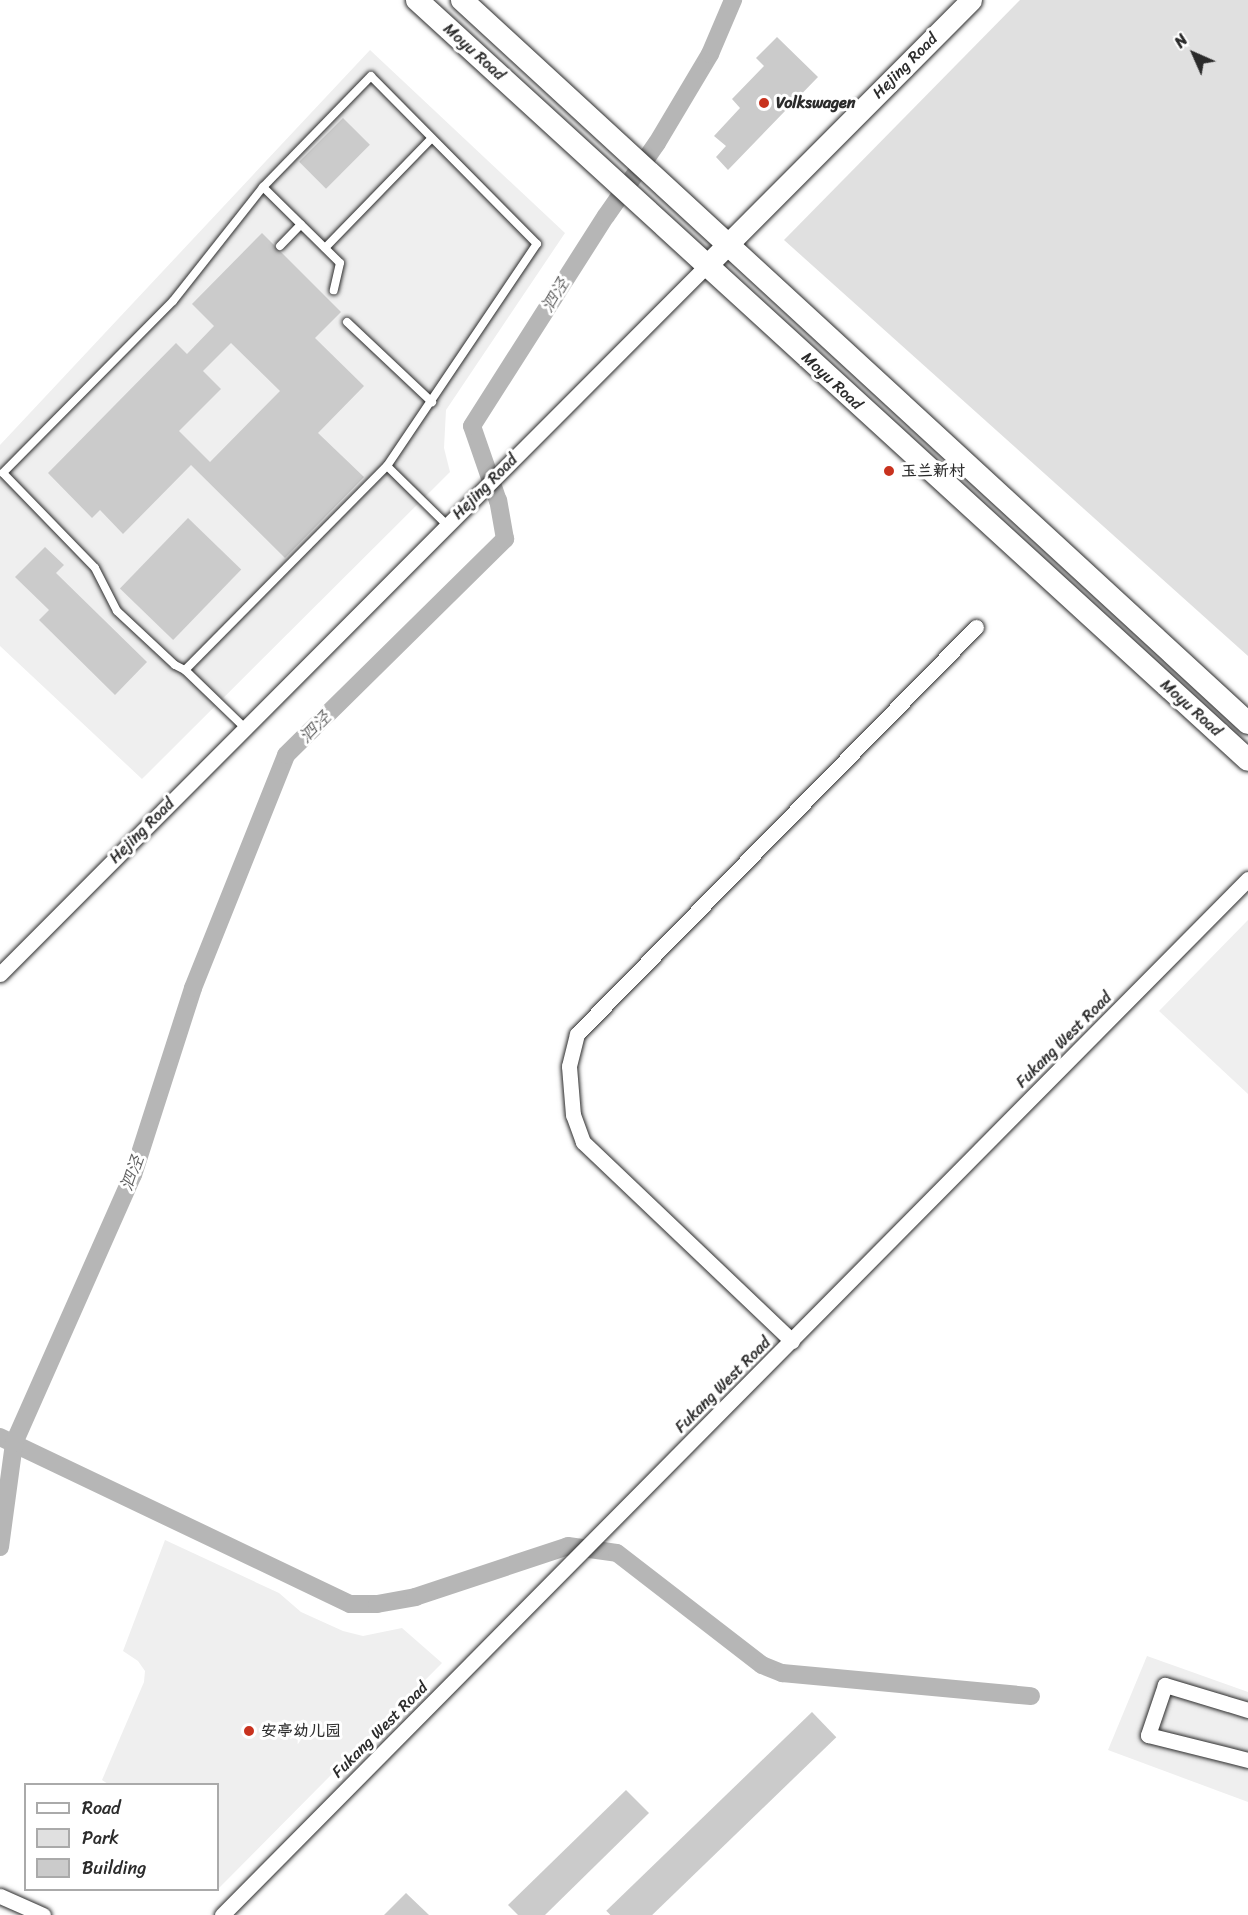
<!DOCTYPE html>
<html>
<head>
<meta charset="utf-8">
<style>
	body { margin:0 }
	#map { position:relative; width:1248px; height:1915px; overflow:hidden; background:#fff; font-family:Sriracha,"LXGW WenKai TC",sans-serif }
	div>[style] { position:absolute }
	.built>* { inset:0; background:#efefef }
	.green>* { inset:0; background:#e0e0e0 }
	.canal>* { height:18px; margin:-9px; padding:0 9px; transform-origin:9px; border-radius:9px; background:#b6b6b6 }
	.building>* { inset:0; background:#cbcbcb; transform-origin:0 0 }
	.roads { filter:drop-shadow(0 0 2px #2b2b2b) drop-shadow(0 0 2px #2b2b2b) }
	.lane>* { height:8px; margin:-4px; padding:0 4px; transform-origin:4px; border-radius:4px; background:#fff }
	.street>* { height:15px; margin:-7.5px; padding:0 7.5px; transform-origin:7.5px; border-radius:7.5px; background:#fff }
	.secondary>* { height:21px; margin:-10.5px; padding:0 10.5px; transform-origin:10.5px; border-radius:10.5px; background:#fff }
	.primary>* { height:22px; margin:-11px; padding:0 11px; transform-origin:11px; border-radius:11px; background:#fff }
	.dots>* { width:16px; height:16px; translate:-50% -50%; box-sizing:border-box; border:3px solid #fff; border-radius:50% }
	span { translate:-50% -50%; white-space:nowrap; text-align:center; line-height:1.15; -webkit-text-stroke:6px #fff; paint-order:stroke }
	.street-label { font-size:16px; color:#2b2b2b }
	.poi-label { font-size:16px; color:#2b2b2b; font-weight:700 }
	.left { translate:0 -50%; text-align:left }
	.water-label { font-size:18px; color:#5c5c5c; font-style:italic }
	.legend { position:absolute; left:24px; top:1783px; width:195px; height:108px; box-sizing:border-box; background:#fff; border:2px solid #aaa; margin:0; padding:8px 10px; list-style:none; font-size:18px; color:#2b2b2b }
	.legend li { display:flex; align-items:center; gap:12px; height:30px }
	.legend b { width:30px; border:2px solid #aaa }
	.north { position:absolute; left:1164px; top:24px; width:60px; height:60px; -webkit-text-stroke:4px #fff; paint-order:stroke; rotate:315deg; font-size:16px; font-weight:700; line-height:24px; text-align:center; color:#2b2b2b }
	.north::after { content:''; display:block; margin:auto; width:21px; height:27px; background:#2b2b2b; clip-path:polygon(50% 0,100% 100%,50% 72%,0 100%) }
</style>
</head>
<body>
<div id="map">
	<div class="built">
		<div style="clip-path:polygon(370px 50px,565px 233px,446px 410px,444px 448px,450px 472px,142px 779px,0 646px,0 445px)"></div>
		<div style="clip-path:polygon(1248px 920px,1248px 1094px,1159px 1011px)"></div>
		<div style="clip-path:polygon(165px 1540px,279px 1593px,301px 1612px,343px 1631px,363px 1636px,402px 1628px,442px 1663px,218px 1889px,218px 1784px,108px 1784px,102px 1780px,144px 1682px,145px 1671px,138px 1661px,123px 1651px)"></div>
		<div style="clip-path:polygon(1147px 1656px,1248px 1692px,1248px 1802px,1108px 1750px)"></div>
	</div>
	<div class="green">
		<div style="clip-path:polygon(1020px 0,1248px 0,1248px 656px,784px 240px)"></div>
	</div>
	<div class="canal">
		<div style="left:0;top:1437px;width:388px;rotate:25.5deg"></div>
		<div style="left:350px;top:1604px;width:27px"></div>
		<div style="left:377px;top:1604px;width:39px;rotate:-10deg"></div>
		<div style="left:415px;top:1597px;width:161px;rotate:-18.4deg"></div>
		<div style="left:568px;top:1546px;width:49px;rotate:8.1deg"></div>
		<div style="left:617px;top:1553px;width:183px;rotate:37.7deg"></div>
		<div style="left:762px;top:1665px;width:22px;rotate:22deg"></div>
		<div style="left:782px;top:1673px;width:250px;rotate:5.3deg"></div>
		<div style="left:0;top:1547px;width:105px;rotate:-82.3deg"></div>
		<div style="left:14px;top:1443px;width:293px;rotate:-66.1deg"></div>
		<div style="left:133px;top:1175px;width:196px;rotate:-72.2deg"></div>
		<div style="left:193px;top:988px;width:251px;rotate:-68.2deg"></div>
		<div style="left:286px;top:755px;width:308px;rotate:-44.6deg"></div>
		<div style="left:505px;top:539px;width:39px;rotate:-100deg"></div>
		<div style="left:498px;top:501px;width:79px;rotate:-109.1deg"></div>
		<div style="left:472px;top:426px;width:249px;rotate:-57.5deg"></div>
		<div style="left:606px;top:216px;width:89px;rotate:-55.1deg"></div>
		<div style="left:657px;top:143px;width:104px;rotate:-59.2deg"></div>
		<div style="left:710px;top:54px;width:59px;rotate:-66.9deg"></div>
	</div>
	<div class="building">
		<div style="clip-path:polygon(777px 37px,818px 77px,728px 170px,716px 157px,726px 146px,714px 136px,740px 108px,732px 99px,764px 66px,756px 58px)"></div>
		<div style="left:343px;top:118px;width:38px;height:62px;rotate:45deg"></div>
		<div style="clip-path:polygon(evenodd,262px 233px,341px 312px,315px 338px,364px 386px,318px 433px,364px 477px,285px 558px,191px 465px,123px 534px,100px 510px,92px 518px,48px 473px,176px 343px,187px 354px,214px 326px,192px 304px,262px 233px,231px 343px,280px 391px,210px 462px,179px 431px,221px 389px,203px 371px,231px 343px)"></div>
		<div style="left:188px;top:518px;width:74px;height:98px;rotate:44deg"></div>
		<div style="clip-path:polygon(45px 547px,64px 565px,56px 573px,147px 662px,115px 695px,39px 620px,49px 610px,15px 577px)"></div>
		<div style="left:812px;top:1712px;width:35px;height:286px;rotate:46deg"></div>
		<div style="clip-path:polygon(626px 1790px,649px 1813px,545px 1915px,518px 1915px,508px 1905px)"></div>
		<div style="clip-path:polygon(406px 1893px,429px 1915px,384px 1915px)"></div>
	</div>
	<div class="roads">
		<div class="lane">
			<div style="left:263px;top:187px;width:108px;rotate:44.6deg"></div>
			<div style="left:340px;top:263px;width:28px;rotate:103deg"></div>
			<div style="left:280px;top:246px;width:30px;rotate:-46deg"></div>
			<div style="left:325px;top:248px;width:153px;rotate:-45.8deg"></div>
			<div style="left:347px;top:322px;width:117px;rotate:43.3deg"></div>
			<div style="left:387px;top:466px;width:84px;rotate:44.5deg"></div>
			<div style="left:185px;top:670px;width:287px;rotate:-45.3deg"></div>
			<div style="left:387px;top:466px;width:268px;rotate:-56deg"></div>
			<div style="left:537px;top:244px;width:236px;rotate:-134.7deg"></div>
			<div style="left:371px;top:76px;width:155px;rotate:134.2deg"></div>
			<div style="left:263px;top:187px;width:145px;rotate:128.3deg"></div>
			<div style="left:173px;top:301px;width:242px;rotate:134.7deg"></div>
			<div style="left:3px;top:473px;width:132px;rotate:45.9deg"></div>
			<div style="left:95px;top:568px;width:48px;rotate:62.9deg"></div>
			<div style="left:117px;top:611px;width:79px;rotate:43deg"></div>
			<div style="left:175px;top:665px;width:11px;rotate:27deg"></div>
			<div style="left:185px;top:670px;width:83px;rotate:44deg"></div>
		</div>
		<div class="street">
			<div style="left:0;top:974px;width:1001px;rotate:-45.08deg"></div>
			<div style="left:792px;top:1341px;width:289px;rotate:-136.4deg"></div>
			<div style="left:583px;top:1142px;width:29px;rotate:-110deg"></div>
			<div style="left:573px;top:1115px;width:49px;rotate:-94.7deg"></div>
			<div style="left:569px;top:1066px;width:33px;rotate:-76deg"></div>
			<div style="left:577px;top:1034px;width:570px;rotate:-45.57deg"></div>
			<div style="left:1248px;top:1710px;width:87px;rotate:-163.2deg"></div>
			<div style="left:1165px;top:1685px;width:53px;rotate:108.8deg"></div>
			<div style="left:1148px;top:1735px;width:103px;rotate:14deg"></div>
			<div style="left:0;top:1896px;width:47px;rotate:23.8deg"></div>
			<div style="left:222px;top:1915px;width:1458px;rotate:-45.28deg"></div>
		</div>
		<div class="secondary">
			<div style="left:707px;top:265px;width:374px;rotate:-45.1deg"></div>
		</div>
		<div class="primary">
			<div style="left:417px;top:0;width:1126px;rotate:42.44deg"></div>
			<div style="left:462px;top:0;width:1068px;rotate:42.61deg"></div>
		</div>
	</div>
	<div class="dots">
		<div style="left:764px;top:103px;background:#c8321e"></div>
		<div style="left:889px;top:471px;background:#c8321e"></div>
		<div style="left:249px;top:1731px;background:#c8321e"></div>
	</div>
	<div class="street-label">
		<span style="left:474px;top:52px;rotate:42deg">Moyu Road</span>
		<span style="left:905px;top:66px;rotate:-45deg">Hejing Road</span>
		<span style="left:832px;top:381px;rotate:43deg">Moyu Road</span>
		<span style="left:485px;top:487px;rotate:-45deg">Hejing Road</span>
		<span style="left:1191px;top:708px;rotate:42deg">Moyu Road</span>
		<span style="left:142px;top:831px;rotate:-45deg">Hejing Road</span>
		<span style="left:1064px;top:1040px;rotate:-45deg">Fukang West Road</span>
		<span style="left:723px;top:1385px;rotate:-45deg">Fukang West Road</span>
		<span style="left:380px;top:1730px;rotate:-45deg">Fukang West Road</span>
	</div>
	<div class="poi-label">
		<span class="left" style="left:776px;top:103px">Volkswagen</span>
		<span class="left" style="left:901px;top:471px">玉兰新村</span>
		<span class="left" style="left:261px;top:1731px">安亭幼儿园</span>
	</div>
	<div class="water-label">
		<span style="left:555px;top:295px;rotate:-58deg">泗泾</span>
		<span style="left:315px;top:727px;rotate:-45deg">泗泾</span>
		<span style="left:132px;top:1173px;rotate:-69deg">泗泾</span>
	</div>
	<ul class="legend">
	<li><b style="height:8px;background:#fff"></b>Road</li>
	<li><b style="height:16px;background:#e0e0e0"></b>Park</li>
	<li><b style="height:16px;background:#cbcbcb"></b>Building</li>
	</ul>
	<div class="north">N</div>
</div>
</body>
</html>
